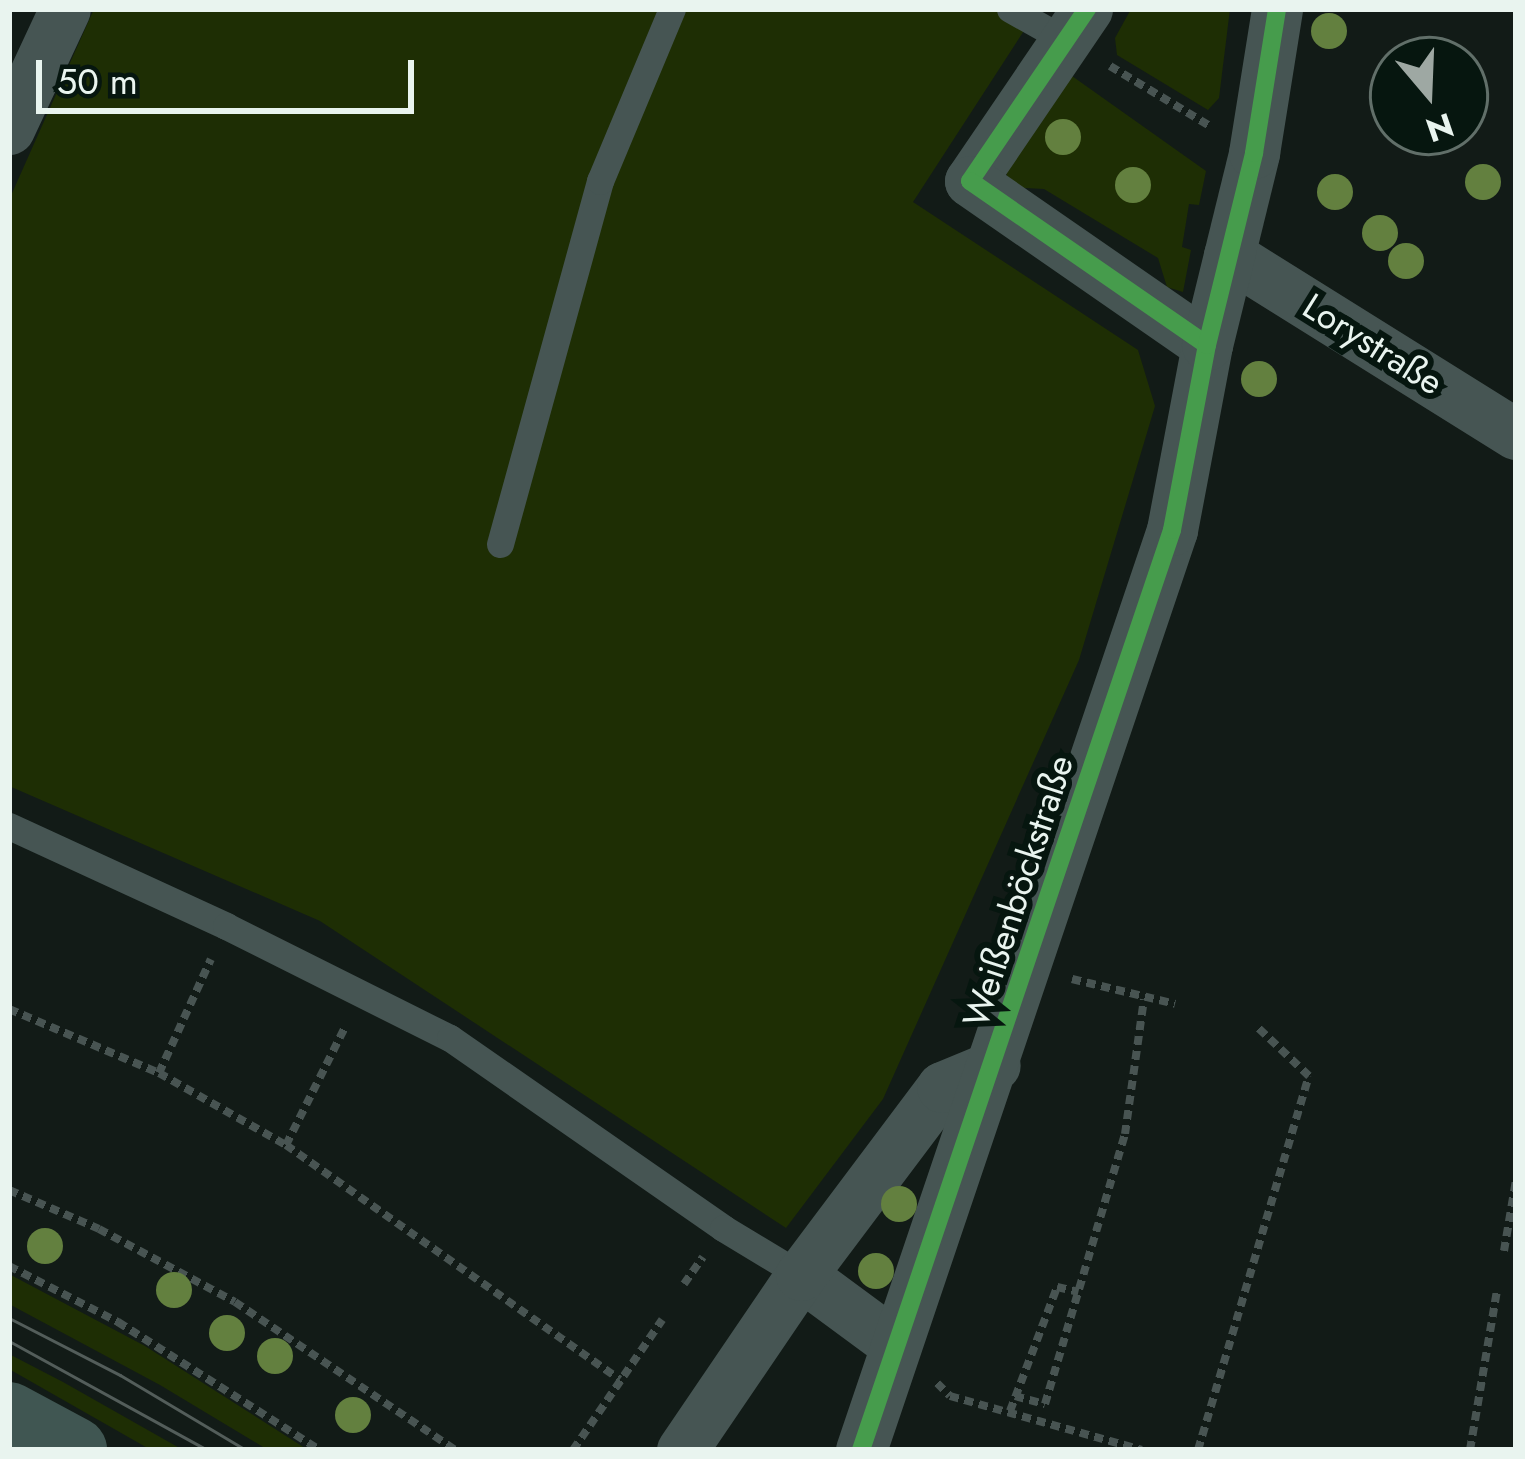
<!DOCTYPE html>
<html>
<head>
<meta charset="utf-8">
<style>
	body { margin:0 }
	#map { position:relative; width:1525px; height:1459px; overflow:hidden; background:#121b17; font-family:Jost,sans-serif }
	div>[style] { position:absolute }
	.green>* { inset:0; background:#1e2e04 }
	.path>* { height:8px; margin-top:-4px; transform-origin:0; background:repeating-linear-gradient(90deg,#485452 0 9px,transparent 0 15px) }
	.service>* { height:27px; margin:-13.5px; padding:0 13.5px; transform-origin:13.5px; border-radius:13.5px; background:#465553 }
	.minor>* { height:51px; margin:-25.5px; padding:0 25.5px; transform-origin:25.5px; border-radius:25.5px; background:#465553 }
	.primary>* { height:66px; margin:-33px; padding:0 33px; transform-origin:33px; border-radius:33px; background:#405652 }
	.tram>* { height:3px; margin:-1.5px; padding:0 1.5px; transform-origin:1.5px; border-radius:1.5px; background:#535d5a }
	.cycleway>* { height:18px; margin:-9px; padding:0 9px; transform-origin:9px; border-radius:9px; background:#469c4c }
	.trees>* { width:36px; height:36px; margin:-18px; border-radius:50%; background:#63803f }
	span { translate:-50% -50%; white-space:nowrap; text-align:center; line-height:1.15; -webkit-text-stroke:12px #06160f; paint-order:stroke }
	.street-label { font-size:36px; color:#e9f4ef }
	.frame { position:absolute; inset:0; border:12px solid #e9f4ef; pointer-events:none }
	.north { position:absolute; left:1369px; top:36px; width:120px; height:120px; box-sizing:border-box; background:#06160f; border:3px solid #616f69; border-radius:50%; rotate:161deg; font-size:33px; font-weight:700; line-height:48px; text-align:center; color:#e9f4ef }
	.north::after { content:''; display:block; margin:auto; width:42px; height:54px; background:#9ea8a3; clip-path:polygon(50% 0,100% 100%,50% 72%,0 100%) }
	.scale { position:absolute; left:36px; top:60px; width:378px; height:54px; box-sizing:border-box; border:6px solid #e9f4ef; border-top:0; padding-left:15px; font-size:36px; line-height:42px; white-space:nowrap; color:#e9f4ef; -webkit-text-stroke:9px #06160f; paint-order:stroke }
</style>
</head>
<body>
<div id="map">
	<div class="green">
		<div style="clip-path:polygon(94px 9px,1038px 9px,913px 202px,1138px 350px,1155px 406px,1079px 660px,883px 1099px,786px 1228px,320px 921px,9px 786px,9px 200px)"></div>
		<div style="clip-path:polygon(1131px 9px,1230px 9px,1219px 98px,1208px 110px,1117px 55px,1115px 38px)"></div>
		<div style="clip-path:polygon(1072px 76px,1206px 171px,1199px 205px,1189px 204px,1182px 247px,1191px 250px,1183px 292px,1167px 287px,1158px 258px,1044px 189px,1009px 187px,1006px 171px,1061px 79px)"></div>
		<div style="clip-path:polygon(9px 1274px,145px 1346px,308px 1450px,268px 1450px,160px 1385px,9px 1304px)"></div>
		<div style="clip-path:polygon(9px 1354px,63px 1382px,183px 1450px,151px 1450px,9px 1369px)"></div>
	</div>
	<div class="path">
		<div style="left:1110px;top:66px;width:117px;rotate:31deg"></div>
		<div style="left:1072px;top:979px;width:106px;rotate:13.6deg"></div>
		<div style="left:9px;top:1009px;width:163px;rotate:23.1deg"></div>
		<div style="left:159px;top:1073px;width:146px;rotate:29.6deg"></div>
		<div style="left:286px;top:1145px;width:408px;rotate:35.1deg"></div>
		<div style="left:159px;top:1073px;width:125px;rotate:-65.5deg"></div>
		<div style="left:286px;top:1145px;width:130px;rotate:-63.4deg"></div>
		<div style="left:9px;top:1190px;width:98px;rotate:23.4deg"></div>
		<div style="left:99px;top:1229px;width:154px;rotate:28.2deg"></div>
		<div style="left:235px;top:1302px;width:265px;rotate:33.9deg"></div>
		<div style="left:1504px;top:1251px;width:72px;rotate:-80.4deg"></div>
		<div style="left:9px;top:1266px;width:123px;rotate:27.2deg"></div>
		<div style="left:118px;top:1322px;width:239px;rotate:32.4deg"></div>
		<div style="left:684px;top:1284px;width:33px;rotate:-55deg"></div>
		<div style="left:937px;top:1383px;width:18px;rotate:45deg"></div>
		<div style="left:950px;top:1396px;width:199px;rotate:15.7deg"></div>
		<div style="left:1015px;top:1396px;width:31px;rotate:15deg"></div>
		<div style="left:1045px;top:1404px;width:282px;rotate:-73.5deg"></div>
		<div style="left:1125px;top:1134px;width:136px;rotate:-82deg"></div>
		<div style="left:1010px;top:1411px;width:133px;rotate:-69.2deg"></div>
		<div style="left:1057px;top:1287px;width:22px;rotate:13deg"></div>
		<div style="left:573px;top:1450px;width:158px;rotate:-55.6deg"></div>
		<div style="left:1198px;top:1450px;width:390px;rotate:-73.5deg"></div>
		<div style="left:1309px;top:1076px;width:74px;rotate:-136.6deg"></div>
		<div style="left:1470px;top:1450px;width:161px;rotate:-80.4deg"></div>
	</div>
	<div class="service">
		<div style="left:1010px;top:9px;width:65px;rotate:29.3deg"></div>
		<div style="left:500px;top:544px;width:377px;rotate:-74.6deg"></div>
		<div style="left:600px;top:181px;width:186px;rotate:-67.3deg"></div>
		<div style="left:9px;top:826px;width:239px;rotate:24.7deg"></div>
		<div style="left:226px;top:926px;width:250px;rotate:26.6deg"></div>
		<div style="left:450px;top:1038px;width:333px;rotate:34.8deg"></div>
		<div style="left:723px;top:1228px;width:91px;rotate:31.1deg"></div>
	</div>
	<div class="minor">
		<div style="left:1087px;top:9px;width:208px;rotate:124.2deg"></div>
		<div style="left:970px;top:181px;width:288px;rotate:34.7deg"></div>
		<div style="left:9px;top:129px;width:132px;rotate:-65deg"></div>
		<div style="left:1229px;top:255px;width:338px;rotate:32deg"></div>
		<div style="left:801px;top:1275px;width:118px;rotate:36.4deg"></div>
		<div style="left:682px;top:1450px;width:212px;rotate:-55.8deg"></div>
		<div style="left:801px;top:1275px;width:235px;rotate:-53.1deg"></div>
		<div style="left:942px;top:1087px;width:57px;rotate:-22.5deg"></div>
		<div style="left:861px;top:1450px;width:971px;rotate:-71.32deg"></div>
		<div style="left:1172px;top:530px;width:188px;rotate:-79.3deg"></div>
		<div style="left:1207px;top:345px;width:198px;rotate:-76.2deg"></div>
		<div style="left:1254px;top:153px;width:146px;rotate:-80.9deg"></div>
	</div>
	<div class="primary">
		<div style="left:9px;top:1415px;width:74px;rotate:28.3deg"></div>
	</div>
	<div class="tram">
		<div style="left:9px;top:1318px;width:125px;rotate:27.2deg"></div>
		<div style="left:120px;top:1375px;width:147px;rotate:30.8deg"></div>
		<div style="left:9px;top:1341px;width:226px;rotate:28.8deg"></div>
	</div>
	<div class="cycleway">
		<div style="left:1087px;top:9px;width:208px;rotate:124.2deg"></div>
		<div style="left:970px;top:181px;width:288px;rotate:34.7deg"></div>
		<div style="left:861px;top:1450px;width:971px;rotate:-71.32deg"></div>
		<div style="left:1172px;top:530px;width:188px;rotate:-79.3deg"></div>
		<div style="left:1207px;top:345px;width:198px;rotate:-76.2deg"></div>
		<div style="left:1254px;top:153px;width:146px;rotate:-80.9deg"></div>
	</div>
	<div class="trees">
		<div style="left:1329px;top:31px"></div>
		<div style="left:1063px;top:137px"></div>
		<div style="left:1483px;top:182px"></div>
		<div style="left:1133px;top:185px"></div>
		<div style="left:1335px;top:192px"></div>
		<div style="left:1380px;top:233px"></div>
		<div style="left:1406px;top:261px"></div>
		<div style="left:1259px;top:379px"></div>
		<div style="left:899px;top:1204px"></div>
		<div style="left:45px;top:1246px"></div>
		<div style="left:876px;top:1271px"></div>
		<div style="left:174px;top:1290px"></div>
		<div style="left:227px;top:1333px"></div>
		<div style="left:275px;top:1356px"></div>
		<div style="left:353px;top:1415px"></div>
	</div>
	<div class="street-label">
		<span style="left:1373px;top:344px;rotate:32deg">Lorystraße</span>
		<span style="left:1018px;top:891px;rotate:-72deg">Weißenböckstraße</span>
	</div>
	<div class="frame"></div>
	<div class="north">N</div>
	<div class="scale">50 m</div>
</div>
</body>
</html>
